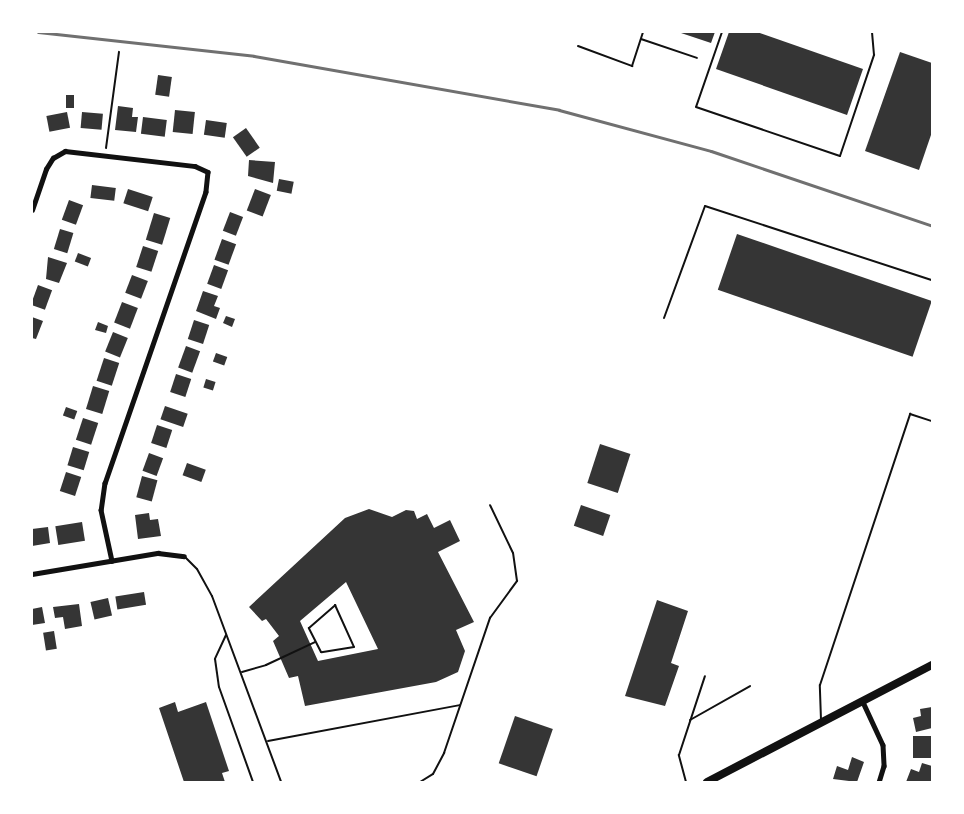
<!DOCTYPE html>
<html>
<head>
<meta charset="utf-8">
<style>
	body { margin:0 }
	#map { position:relative; width:964px; height:814px; overflow:hidden; background:#fff; font-family:"Golos Text",sans-serif }
	div>[style] { position:absolute }
	.building>* { inset:0; background:#353535; transform-origin:0 0 }
	.path>* { height:2px; margin:-1px; padding:0 1px; transform-origin:1px; border-radius:1px; background:#111 }
	.service>* { height:2px; margin:-1px; padding:0 1px; transform-origin:1px; border-radius:1px; background:#111 }
	.minor>* { height:4.5px; margin:-2.25px; padding:0 2.25px; transform-origin:2.25px; border-radius:2.25px; background:#111 }
	.primary>* { height:8px; margin:-4px; padding:0 4px; transform-origin:4px; border-radius:4px; background:#111 }
	.rail>* { height:3px; margin:-1.5px; padding:0 1.5px; transform-origin:1.5px; border-radius:1.5px; background:#707070 }
	span { translate:-50% -50%; white-space:nowrap; text-align:center; line-height:1.15; -webkit-text-stroke:4.5px #fff; paint-order:stroke }
	.frame { position:absolute; inset:0; border:33px solid #fff; pointer-events:none }
</style>
</head>
<body>
<div id="map">
	<div class="building">
		<div style="clip-path:polygon(678px 32px,715px 32px,711px 43px)"></div>
		<div style="clip-path:polygon(729px 32px,757px 32px,863px 69px,847px 115px,716px 69px)"></div>
		<div style="clip-path:polygon(900px 52px,932px 63px,932px 132px,919px 170px,865px 151px)"></div>
		<div style="left:158px;top:75px;width:14px;height:20px;rotate:8deg"></div>
		<div style="left:66px;top:95px;width:8px;height:13px"></div>
		<div style="clip-path:polygon(118px 106px,133px 108px,132px 117px,138px 117px,136px 132px,115px 130px)"></div>
		<div style="left:175px;top:110px;width:20px;height:22px;rotate:6deg"></div>
		<div style="left:67px;top:112px;width:16px;height:21px;rotate:79deg"></div>
		<div style="left:82px;top:112px;width:21px;height:16px;rotate:5deg"></div>
		<div style="left:143px;top:117px;width:24px;height:17px;rotate:7deg"></div>
		<div style="left:206px;top:120px;width:21px;height:15px;rotate:8deg"></div>
		<div style="left:246px;top:128px;width:24px;height:16px;rotate:55deg"></div>
		<div style="clip-path:polygon(249px 160px,275px 162px,273px 183px,248px 176px)"></div>
		<div style="left:279px;top:179px;width:15px;height:12px;rotate:11deg"></div>
		<div style="left:92px;top:185px;width:24px;height:13px;rotate:7deg"></div>
		<div style="left:128px;top:189px;width:26px;height:15px;rotate:18deg"></div>
		<div style="left:255px;top:189px;width:17px;height:23px;rotate:21deg"></div>
		<div style="left:69px;top:200px;width:15px;height:21px;rotate:20deg"></div>
		<div style="left:230px;top:212px;width:14px;height:20px;rotate:21deg"></div>
		<div style="left:154px;top:213px;width:17px;height:28px;rotate:17deg"></div>
		<div style="left:60px;top:229px;width:14px;height:21px;rotate:17deg"></div>
		<div style="left:737px;top:234px;width:206px;height:59px;rotate:19deg"></div>
		<div style="left:222px;top:239px;width:15px;height:22px;rotate:20deg"></div>
		<div style="left:143px;top:246px;width:16px;height:22px;rotate:18deg"></div>
		<div style="left:78px;top:253px;width:14px;height:9px;rotate:21deg"></div>
		<div style="clip-path:polygon(48px 257px,67px 263px,59px 283px,46px 279px)"></div>
		<div style="left:214px;top:265px;width:15px;height:20px;rotate:20deg"></div>
		<div style="left:132px;top:275px;width:17px;height:19px;rotate:21deg"></div>
		<div style="left:38px;top:285px;width:15px;height:21px;rotate:20deg"></div>
		<div style="clip-path:polygon(203px 291px,218px 296px,214px 306px,220px 308px,216px 319px,196px 311px)"></div>
		<div style="left:122px;top:302px;width:17px;height:22px;rotate:21deg"></div>
		<div style="clip-path:polygon(226px 316px,235px 319px,232px 327px,223px 323px)"></div>
		<div style="clip-path:polygon(32px 317px,43px 321px,36px 339px,32px 338px)"></div>
		<div style="left:194px;top:320px;width:16px;height:20px;rotate:18deg"></div>
		<div style="clip-path:polygon(98px 322px,108px 326px,106px 333px,95px 330px)"></div>
		<div style="left:113px;top:332px;width:16px;height:21px;rotate:22deg"></div>
		<div style="left:186px;top:346px;width:15px;height:23px;rotate:20deg"></div>
		<div style="left:216px;top:353px;width:12px;height:9px;rotate:20deg"></div>
		<div style="left:104px;top:358px;width:16px;height:24px;rotate:18deg"></div>
		<div style="left:176px;top:374px;width:16px;height:19px;rotate:18deg"></div>
		<div style="left:206px;top:379px;width:10px;height:9px;rotate:17deg"></div>
		<div style="left:93px;top:386px;width:17px;height:24px;rotate:17deg"></div>
		<div style="left:165px;top:406px;width:24px;height:14px;rotate:19deg"></div>
		<div style="left:66px;top:407px;width:12px;height:9px;rotate:20deg"></div>
		<div style="left:83px;top:418px;width:16px;height:23px;rotate:18deg"></div>
		<div style="left:157px;top:425px;width:16px;height:19px;rotate:18deg"></div>
		<div style="left:600px;top:444px;width:32px;height:41px;rotate:18deg"></div>
		<div style="left:73px;top:447px;width:17px;height:19px;rotate:17deg"></div>
		<div style="left:149px;top:453px;width:15px;height:19px;rotate:20deg"></div>
		<div style="left:187px;top:463px;width:20px;height:13px;rotate:20deg"></div>
		<div style="left:66px;top:472px;width:16px;height:20px;rotate:18deg"></div>
		<div style="left:142px;top:476px;width:16px;height:22px;rotate:15deg"></div>
		<div style="left:581px;top:505px;width:31px;height:22px;rotate:19deg"></div>
		<div style="clip-path:polygon(evenodd,369px 509px,392px 517px,406px 510px,414px 511px,417px 519px,427px 514px,434px 528px,450px 520px,460px 541px,438px 552px,474px 622px,456px 630px,465px 651px,458px 672px,436px 682px,305px 706px,298px 676px,289px 678px,273px 641px,279px 636px,266px 619px,262px 621px,249px 607px,345px 518px,369px 509px,346px 582px,378px 649px,318px 661px,300px 621px,346px 582px)"></div>
		<div style="clip-path:polygon(149px 513px,150px 520px,158px 519px,161px 536px,138px 539px,135px 515px)"></div>
		<div style="left:82px;top:522px;width:19px;height:27px;rotate:81deg"></div>
		<div style="clip-path:polygon(48px 527px,50px 543px,32px 546px,32px 529px)"></div>
		<div style="left:144px;top:592px;width:13px;height:29px;rotate:81deg"></div>
		<div style="left:108px;top:598px;width:18px;height:18px;rotate:77deg"></div>
		<div style="clip-path:polygon(657px 600px,688px 611px,671px 663px,679px 666px,665px 706px,625px 696px)"></div>
		<div style="clip-path:polygon(79px 604px,82px 626px,65px 629px,63px 617px,55px 618px,53px 607px)"></div>
		<div style="clip-path:polygon(42px 607px,45px 623px,32px 625px,32px 609px)"></div>
		<div style="left:54px;top:631px;width:18px;height:11px;rotate:81deg"></div>
		<div style="clip-path:polygon(175px 702px,178px 712px,206px 702px,229px 771px,222px 773px,225px 782px,184px 782px,159px 708px)"></div>
		<div style="clip-path:polygon(932px 707px,932px 728px,916px 732px,913px 718px,921px 716px,920px 709px)"></div>
		<div style="left:515px;top:716px;width:40px;height:50px;rotate:19deg"></div>
		<div style="left:932px;top:736px;width:22px;height:19px;rotate:90deg"></div>
		<div style="clip-path:polygon(852px 757px,864px 762px,857px 782px,833px 779px,837px 766px,848px 770px)"></div>
		<div style="clip-path:polygon(922px 763px,932px 766px,932px 782px,906px 782px,911px 769px,919px 772px)"></div>
	</div>
	<div class="path">
		<div style="left:106px;top:148px;width:97px;rotate:-82.3deg"></div>
	</div>
	<div class="service">
		<div style="left:722px;top:32px;width:79px;rotate:109.1deg"></div>
		<div style="left:696px;top:107px;width:152px;rotate:18.8deg"></div>
		<div style="left:840px;top:156px;width:107px;rotate:-71.4deg"></div>
		<div style="left:874px;top:55px;width:23px;rotate:-95deg"></div>
		<div style="left:641px;top:39px;width:59px;rotate:18.7deg"></div>
		<div style="left:578px;top:46px;width:58px;rotate:20.3deg"></div>
		<div style="left:632px;top:66px;width:36px;rotate:-72deg"></div>
		<div style="left:664px;top:318px;width:119px;rotate:-69.9deg"></div>
		<div style="left:705px;top:206px;width:239px;rotate:18.1deg"></div>
		<div style="left:184px;top:556px;width:18px;rotate:45deg"></div>
		<div style="left:197px;top:569px;width:31px;rotate:61deg"></div>
		<div style="left:212px;top:596px;width:198px;rotate:69.6deg"></div>
		<div style="left:335px;top:605px;width:46px;rotate:65.7deg"></div>
		<div style="left:354px;top:647px;width:33px;rotate:171deg"></div>
		<div style="left:321px;top:652px;width:27px;rotate:-117deg"></div>
		<div style="left:309px;top:628px;width:35px;rotate:-41deg"></div>
		<div style="left:226px;top:635px;width:26px;rotate:115deg"></div>
		<div style="left:215px;top:659px;width:28px;rotate:82deg"></div>
		<div style="left:219px;top:687px;width:101px;rotate:70.3deg"></div>
		<div style="left:242px;top:672px;width:25px;rotate:-16deg"></div>
		<div style="left:266px;top:665px;width:54px;rotate:-25.1deg"></div>
		<div style="left:690px;top:720px;width:69px;rotate:-29.5deg"></div>
		<div style="left:821px;top:720px;width:35px;rotate:-92deg"></div>
		<div style="left:820px;top:685px;width:286px;rotate:-71.6deg"></div>
		<div style="left:910px;top:414px;width:23px;rotate:18deg"></div>
		<div style="left:268px;top:741px;width:195px;rotate:-10.6deg"></div>
		<div style="left:420px;top:782px;width:15px;rotate:-32deg"></div>
		<div style="left:433px;top:774px;width:24px;rotate:-62deg"></div>
		<div style="left:444px;top:753px;width:143px;rotate:-71.2deg"></div>
		<div style="left:490px;top:618px;width:46px;rotate:-53.9deg"></div>
		<div style="left:517px;top:581px;width:28px;rotate:-98deg"></div>
		<div style="left:513px;top:553px;width:53px;rotate:-115.6deg"></div>
		<div style="left:686px;top:782px;width:28px;rotate:-105deg"></div>
		<div style="left:679px;top:755px;width:83px;rotate:-71.8deg"></div>
	</div>
	<div class="minor">
		<div style="left:32px;top:210px;width:43px;rotate:-71.1deg"></div>
		<div style="left:46px;top:169px;width:13px;rotate:-58deg"></div>
		<div style="left:53px;top:158px;width:14px;rotate:-30deg"></div>
		<div style="left:65px;top:151px;width:131px;rotate:6.6deg"></div>
		<div style="left:195px;top:166px;width:14px;rotate:25deg"></div>
		<div style="left:208px;top:172px;width:20px;rotate:96deg"></div>
		<div style="left:206px;top:192px;width:308px;rotate:109.1deg"></div>
		<div style="left:105px;top:483px;width:27px;rotate:98deg"></div>
		<div style="left:101px;top:510px;width:52px;rotate:77.8deg"></div>
		<div style="left:32px;top:574px;width:128px;rotate:-9.5deg"></div>
		<div style="left:158px;top:553px;width:26px;rotate:7deg"></div>
		<div style="left:863px;top:702px;width:47px;rotate:65.1deg"></div>
		<div style="left:883px;top:745px;width:21px;rotate:87deg"></div>
		<div style="left:884px;top:766px;width:17px;rotate:107deg"></div>
	</div>
	<div class="primary">
		<div style="left:707px;top:782px;width:254px;rotate:-27.5deg"></div>
	</div>
	<div class="rail">
		<div style="left:38px;top:32px;width:217px;rotate:6.3deg"></div>
		<div style="left:254px;top:56px;width:310px;rotate:10deg"></div>
		<div style="left:559px;top:110px;width:157px;rotate:15.1deg"></div>
		<div style="left:711px;top:151px;width:233px;rotate:18.7deg"></div>
	</div>
	<div class="frame"></div>
</div>
</body>
</html>
